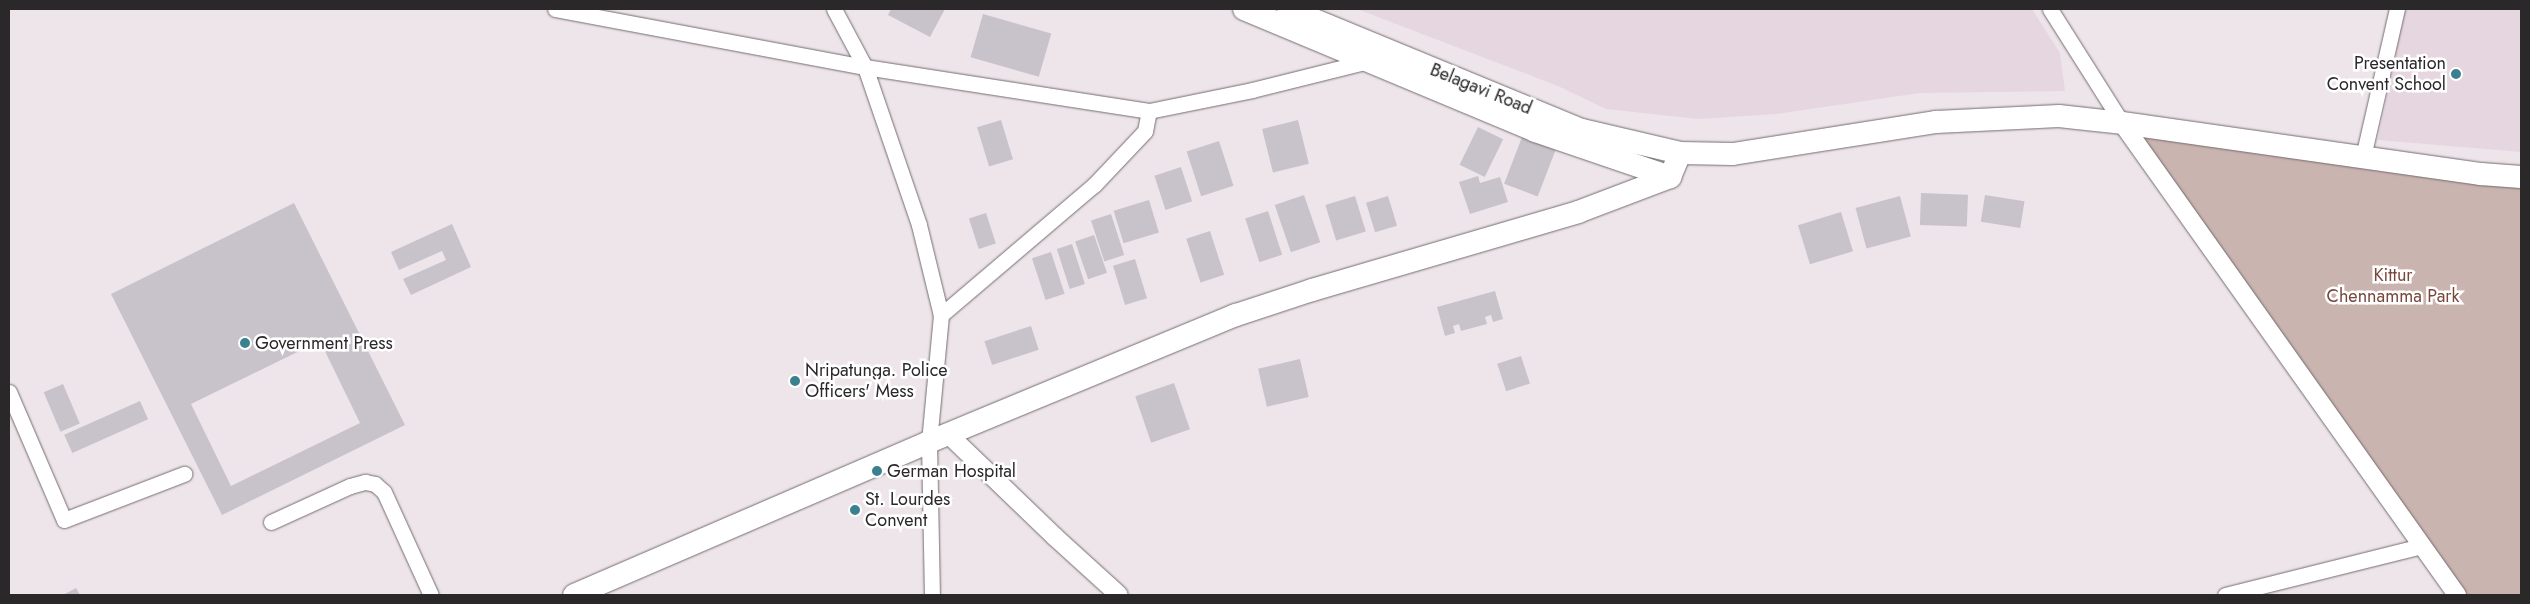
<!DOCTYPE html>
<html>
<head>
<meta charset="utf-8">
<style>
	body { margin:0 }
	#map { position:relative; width:2530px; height:604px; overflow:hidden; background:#eee5eb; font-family:Jost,sans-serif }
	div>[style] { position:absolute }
	.built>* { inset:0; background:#e6d6e0 }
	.green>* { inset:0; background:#cab4b0 }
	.building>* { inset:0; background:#c8c3cb; transform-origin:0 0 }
	.roads { filter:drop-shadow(0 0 1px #746c70) drop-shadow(0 0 1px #746c70) }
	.minor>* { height:15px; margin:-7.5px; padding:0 7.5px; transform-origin:7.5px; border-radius:7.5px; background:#fff }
	.tertiary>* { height:18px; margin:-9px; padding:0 9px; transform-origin:9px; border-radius:9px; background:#fff }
	.primary>* { height:22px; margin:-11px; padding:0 11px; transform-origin:11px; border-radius:11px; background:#fff }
	.dots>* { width:14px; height:14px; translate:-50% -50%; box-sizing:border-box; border:2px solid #fff; border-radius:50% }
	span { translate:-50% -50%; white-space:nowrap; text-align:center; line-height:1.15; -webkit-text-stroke:5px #fff; paint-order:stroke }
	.poi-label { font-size:18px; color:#2b282a }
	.right { translate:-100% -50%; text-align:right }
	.left { translate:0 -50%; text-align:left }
	.street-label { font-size:18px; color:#2b282a }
	.park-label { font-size:18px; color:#78473c }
	.frame { position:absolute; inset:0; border:10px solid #2b282a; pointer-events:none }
</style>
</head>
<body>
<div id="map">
	<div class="built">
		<div style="clip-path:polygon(1357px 9px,2032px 9px,2060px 53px,2065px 91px,1920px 93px,1776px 114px,1698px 119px,1606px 109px,1558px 86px)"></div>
		<div style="clip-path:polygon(2405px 9px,2521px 9px,2521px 152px,2378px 140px)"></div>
	</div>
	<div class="green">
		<div style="clip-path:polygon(2122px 123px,2521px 173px,2521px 595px,2454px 595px)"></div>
	</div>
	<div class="building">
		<div style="clip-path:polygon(891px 9px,945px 9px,930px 37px,888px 15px)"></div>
		<div style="left:983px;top:14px;width:71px;height:45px;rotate:16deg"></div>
		<div style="left:1001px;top:120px;width:41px;height:25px;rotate:73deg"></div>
		<div style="left:1298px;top:120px;width:45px;height:37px;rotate:76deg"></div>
		<div style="left:1478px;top:127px;width:28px;height:42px;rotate:26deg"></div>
		<div style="left:1522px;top:137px;width:36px;height:50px;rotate:21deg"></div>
		<div style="left:1219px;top:141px;width:47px;height:34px;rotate:72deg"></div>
		<div style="left:1181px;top:167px;width:36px;height:28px;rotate:72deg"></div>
		<div style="clip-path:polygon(1478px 176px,1480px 183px,1500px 177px,1508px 202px,1470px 214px,1459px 182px)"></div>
		<div style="left:1921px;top:193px;width:47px;height:32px;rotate:2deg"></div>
		<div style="left:1304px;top:195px;width:50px;height:31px;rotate:71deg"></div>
		<div style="left:1985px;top:195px;width:40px;height:27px;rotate:9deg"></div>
		<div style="left:1355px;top:196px;width:37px;height:31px;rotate:73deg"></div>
		<div style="left:1388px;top:196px;width:31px;height:23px;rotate:73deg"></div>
		<div style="left:1900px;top:196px;width:42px;height:46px;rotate:75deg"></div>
		<div style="left:1149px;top:200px;width:34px;height:37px;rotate:73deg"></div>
		<div style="clip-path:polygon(evenodd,294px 203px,405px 425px,222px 515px,111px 294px,294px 203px,320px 341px,360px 423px,231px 486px,191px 404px,320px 341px)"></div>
		<div style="left:1268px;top:211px;width:46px;height:24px;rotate:72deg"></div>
		<div style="left:1841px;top:212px;width:41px;height:45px;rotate:73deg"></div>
		<div style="left:986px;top:213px;width:32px;height:18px;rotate:72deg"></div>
		<div style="left:1111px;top:214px;width:43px;height:21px;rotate:72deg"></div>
		<div style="clip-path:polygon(452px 224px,471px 267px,411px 295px,403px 279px,446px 260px,442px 251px,399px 270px,391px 252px)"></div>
		<div style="left:1210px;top:231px;width:46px;height:25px;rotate:72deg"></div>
		<div style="left:1094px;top:235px;width:40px;height:20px;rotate:71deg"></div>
		<div style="left:1072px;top:244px;width:42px;height:16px;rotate:72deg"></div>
		<div style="left:1051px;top:252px;width:44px;height:20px;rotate:72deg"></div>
		<div style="left:1135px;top:259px;width:41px;height:23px;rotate:73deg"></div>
		<div style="clip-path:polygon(1495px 291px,1503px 319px,1493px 322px,1491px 315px,1485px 317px,1487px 324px,1461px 331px,1459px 324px,1453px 326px,1455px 333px,1445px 336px,1437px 307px)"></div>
		<div style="left:1031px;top:326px;width:25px;height:49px;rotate:72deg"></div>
		<div style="left:1521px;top:356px;width:29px;height:25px;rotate:72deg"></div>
		<div style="left:1300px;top:359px;width:39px;height:43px;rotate:77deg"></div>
		<div style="left:1174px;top:383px;width:49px;height:41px;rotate:71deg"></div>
		<div style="left:63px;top:384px;width:43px;height:21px;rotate:67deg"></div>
		<div style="left:140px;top:401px;width:20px;height:83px;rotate:66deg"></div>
		<div style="clip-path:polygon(76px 588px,80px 595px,63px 595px)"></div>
	</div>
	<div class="roads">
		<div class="minor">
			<div style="left:555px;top:9px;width:315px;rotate:10.6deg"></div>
			<div style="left:865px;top:67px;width:287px;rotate:8.8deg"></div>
			<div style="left:1149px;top:111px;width:105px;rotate:-11.5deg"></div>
			<div style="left:1252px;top:90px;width:120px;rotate:-14deg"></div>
			<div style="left:834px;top:9px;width:66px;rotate:61.9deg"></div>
			<div style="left:865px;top:67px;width:167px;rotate:71.1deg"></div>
			<div style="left:919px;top:225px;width:93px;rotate:76.3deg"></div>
			<div style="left:941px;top:315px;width:128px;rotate:95.4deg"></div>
			<div style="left:929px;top:442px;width:153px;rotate:88.9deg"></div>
			<div style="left:2050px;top:9px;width:135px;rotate:57.7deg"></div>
			<div style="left:2363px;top:157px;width:152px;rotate:-77.1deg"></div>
			<div style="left:941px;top:315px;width:201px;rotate:-40.4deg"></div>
			<div style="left:1094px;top:185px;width:74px;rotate:-46.6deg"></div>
			<div style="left:1145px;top:131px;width:20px;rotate:-79deg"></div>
			<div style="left:9px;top:392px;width:139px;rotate:66.7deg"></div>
			<div style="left:64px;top:520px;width:129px;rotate:-21deg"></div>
			<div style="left:271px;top:522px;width:87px;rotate:-24.5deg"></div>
			<div style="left:350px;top:486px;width:16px;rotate:-15deg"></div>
			<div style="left:365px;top:482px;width:10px;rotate:11deg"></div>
			<div style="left:375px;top:484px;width:12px;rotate:42deg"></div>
			<div style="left:384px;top:492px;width:113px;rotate:65.5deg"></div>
			<div style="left:2225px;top:595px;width:203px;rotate:-14deg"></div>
		</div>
		<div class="tertiary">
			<div style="left:2122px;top:123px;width:579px;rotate:54.63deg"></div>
			<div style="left:948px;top:434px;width:149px;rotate:43.9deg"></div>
			<div style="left:1055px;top:537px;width:86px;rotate:42.2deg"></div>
		</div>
		<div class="primary">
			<div style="left:1244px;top:9px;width:316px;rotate:22.7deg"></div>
			<div style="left:1535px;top:131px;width:143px;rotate:18.8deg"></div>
			<div style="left:1288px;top:9px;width:318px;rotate:22.4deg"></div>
			<div style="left:1582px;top:130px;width:101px;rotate:13.2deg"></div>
			<div style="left:1680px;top:153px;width:53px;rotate:1.1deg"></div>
			<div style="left:1733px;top:154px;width:206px;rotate:-9deg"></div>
			<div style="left:1936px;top:122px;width:123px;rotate:-2.8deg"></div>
			<div style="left:2059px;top:116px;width:63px;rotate:6.3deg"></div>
			<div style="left:2122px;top:123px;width:363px;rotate:8.1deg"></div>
			<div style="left:2481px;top:174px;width:40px;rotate:4.3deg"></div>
			<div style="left:574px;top:595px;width:387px;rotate:-23.3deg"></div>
			<div style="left:929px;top:442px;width:332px;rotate:-22.5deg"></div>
			<div style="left:1236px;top:315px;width:80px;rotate:-18.2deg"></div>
			<div style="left:1312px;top:290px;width:277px;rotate:-16.3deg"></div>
			<div style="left:1578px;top:212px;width:98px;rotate:-20.8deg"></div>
			<div style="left:1670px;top:177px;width:26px;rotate:-67deg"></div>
		</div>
	</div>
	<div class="dots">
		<div style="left:2456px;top:74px;background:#3b808e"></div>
		<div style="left:245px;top:343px;background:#3b808e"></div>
		<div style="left:795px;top:381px;background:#3b808e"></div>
		<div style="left:877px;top:471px;background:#3b808e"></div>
		<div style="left:855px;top:510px;background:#3b808e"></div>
	</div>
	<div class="poi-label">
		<span class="right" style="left:2446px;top:74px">Presentation<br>Convent School</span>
		<span class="left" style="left:255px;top:343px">Government Press</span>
		<span class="left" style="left:805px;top:381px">Nripatunga. Police<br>Officers' Mess</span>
		<span class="left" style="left:887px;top:471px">German Hospital</span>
		<span class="left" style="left:865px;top:510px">St. Lourdes<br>Convent</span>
	</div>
	<div class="street-label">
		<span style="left:1481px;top:89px;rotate:22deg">Belagavi Road</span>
	</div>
	<div class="park-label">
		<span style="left:2393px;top:286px">Kittur<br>Chennamma Park</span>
	</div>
	<div class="frame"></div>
</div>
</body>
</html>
